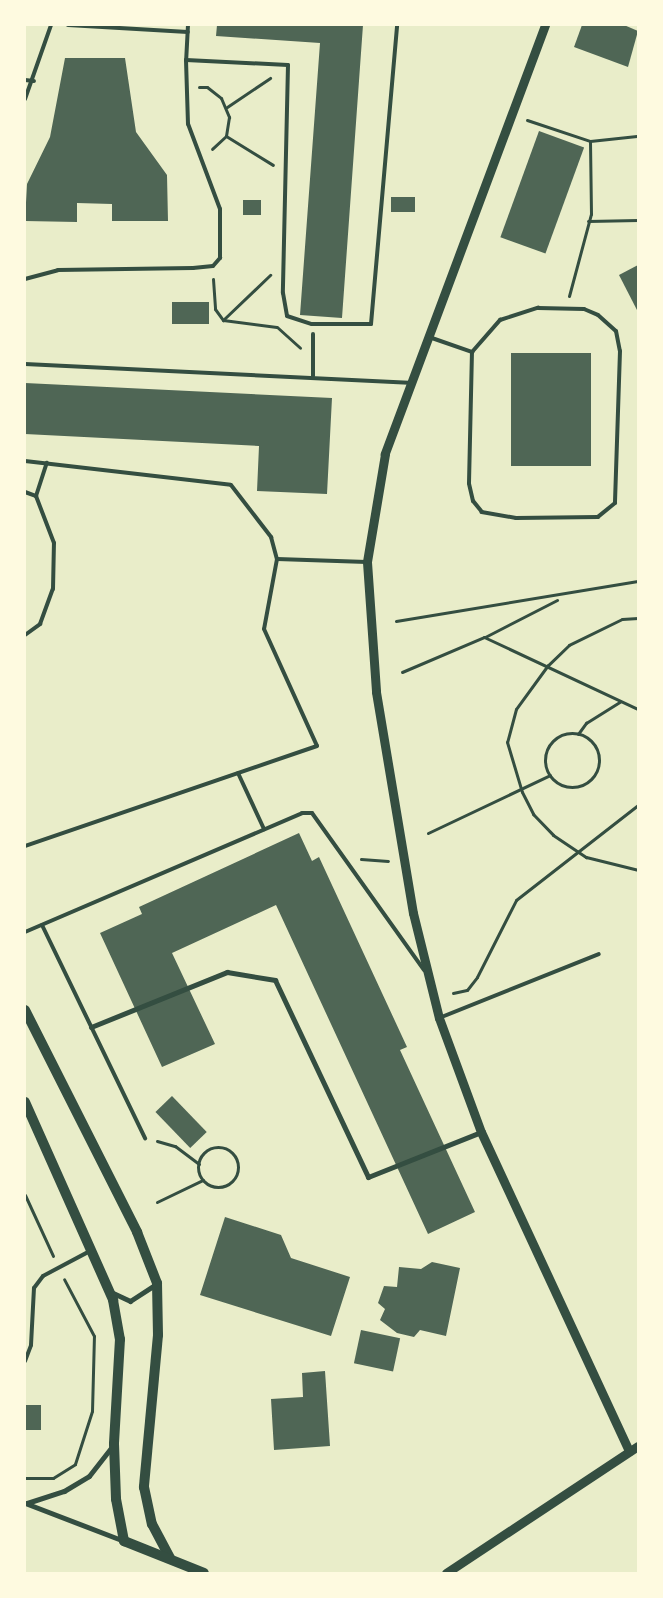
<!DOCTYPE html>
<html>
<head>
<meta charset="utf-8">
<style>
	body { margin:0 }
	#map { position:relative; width:663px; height:1598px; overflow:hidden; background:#e9edc9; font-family:"PT Sans Narrow",sans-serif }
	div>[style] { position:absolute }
	.building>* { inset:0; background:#4f6655; transform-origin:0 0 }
	.path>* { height:3px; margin:-1.5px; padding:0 1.5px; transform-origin:1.5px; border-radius:1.5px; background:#344e41 }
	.path>.ring { margin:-1.5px; padding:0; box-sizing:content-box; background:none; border:3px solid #344e41; border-radius:50% }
	.service>* { height:4px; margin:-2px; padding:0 2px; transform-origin:2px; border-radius:2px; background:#344e41 }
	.minor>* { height:5px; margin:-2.5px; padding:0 2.5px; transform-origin:2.5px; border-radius:2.5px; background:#344e41 }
	.tertiary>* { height:9px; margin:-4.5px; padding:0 4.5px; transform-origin:4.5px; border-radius:4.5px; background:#344e41 }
	.secondary>* { height:10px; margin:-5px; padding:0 5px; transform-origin:5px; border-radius:5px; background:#344e41 }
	span { translate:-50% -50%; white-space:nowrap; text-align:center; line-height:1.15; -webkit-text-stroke:4.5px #fefae0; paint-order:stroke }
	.frame { position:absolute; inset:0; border:26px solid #fefae0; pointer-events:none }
</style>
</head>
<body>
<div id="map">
	<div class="building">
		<div style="clip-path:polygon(217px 25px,363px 25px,342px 318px,300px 315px,320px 43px,216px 36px)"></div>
		<div style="clip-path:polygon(582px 25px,624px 25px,638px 31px,628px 67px,574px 47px)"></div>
		<div style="clip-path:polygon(65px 58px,125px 58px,136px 132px,167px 175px,168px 221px,112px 221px,112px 204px,77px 203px,77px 222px,25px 221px,27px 184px,50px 137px)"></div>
		<div style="left:539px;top:131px;width:48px;height:113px;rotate:20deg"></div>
		<div style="left:391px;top:197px;width:24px;height:15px"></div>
		<div style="left:243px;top:200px;width:18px;height:15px"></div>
		<div style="clip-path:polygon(638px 265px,638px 312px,619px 275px)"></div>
		<div style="left:172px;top:302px;width:37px;height:22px"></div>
		<div style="left:591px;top:353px;width:113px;height:80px;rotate:90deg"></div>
		<div style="clip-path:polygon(25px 383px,332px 398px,327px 494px,257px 491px,259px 446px,25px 434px)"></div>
		<div style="clip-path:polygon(299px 833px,312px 861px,319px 857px,407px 1047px,400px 1050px,475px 1212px,428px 1234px,276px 905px,172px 953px,215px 1044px,162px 1067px,100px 933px,142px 914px,139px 907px)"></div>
		<div style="left:172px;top:1096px;width:50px;height:23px;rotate:46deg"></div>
		<div style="clip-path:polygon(225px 1217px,281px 1235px,291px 1258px,350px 1277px,331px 1336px,200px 1295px)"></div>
		<div style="clip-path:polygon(432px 1262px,460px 1268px,446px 1336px,420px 1330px,414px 1337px,397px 1333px,380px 1320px,385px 1309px,378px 1303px,384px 1286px,397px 1287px,399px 1267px,421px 1269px)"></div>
		<div style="left:361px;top:1330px;width:40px;height:34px;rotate:12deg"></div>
		<div style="clip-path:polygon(325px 1371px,330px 1446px,274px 1450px,271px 1399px,303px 1397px,302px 1373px)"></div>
		<div style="left:25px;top:1405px;width:16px;height:25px"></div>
	</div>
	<div class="path">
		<div style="left:199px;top:87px;width:8px"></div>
		<div style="left:207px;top:87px;width:18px;rotate:38deg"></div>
		<div style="left:221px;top:98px;width:21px;rotate:67deg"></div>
		<div style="left:229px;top:117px;width:19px;rotate:99deg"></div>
		<div style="left:226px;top:136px;width:19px;rotate:137deg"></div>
		<div style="left:227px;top:107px;width:52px;rotate:-34deg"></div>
		<div style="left:527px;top:120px;width:66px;rotate:18.4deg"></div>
		<div style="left:226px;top:136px;width:55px;rotate:31.7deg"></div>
		<div style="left:588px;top:221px;width:50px;rotate:-1.1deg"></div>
		<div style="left:213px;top:279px;width:30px;rotate:86deg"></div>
		<div style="left:215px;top:309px;width:14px;rotate:54deg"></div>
		<div style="left:223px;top:320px;width:54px;rotate:7.4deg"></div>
		<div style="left:277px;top:327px;width:31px;rotate:42deg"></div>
		<div style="left:569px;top:296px;width:85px;rotate:-75deg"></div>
		<div style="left:591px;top:214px;width:73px;rotate:-90.8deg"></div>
		<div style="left:590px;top:141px;width:47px;rotate:-6.1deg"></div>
		<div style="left:224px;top:319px;width:64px;rotate:-43.7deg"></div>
		<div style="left:638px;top:618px;width:16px;rotate:176deg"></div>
		<div style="left:622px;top:619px;width:59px;rotate:153.9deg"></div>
		<div style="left:569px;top:645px;width:29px;rotate:136deg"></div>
		<div style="left:548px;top:665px;width:54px;rotate:126deg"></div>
		<div style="left:516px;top:709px;width:34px;rotate:105deg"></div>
		<div style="left:507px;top:742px;width:52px;rotate:73.3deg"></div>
		<div style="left:522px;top:792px;width:25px;rotate:63deg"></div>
		<div style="left:533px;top:814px;width:29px;rotate:46deg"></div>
		<div style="left:553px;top:835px;width:40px;rotate:34deg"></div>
		<div style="left:586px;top:857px;width:54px;rotate:14deg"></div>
		<div style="left:396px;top:621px;width:245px;rotate:-9.4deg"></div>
		<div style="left:485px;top:637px;width:81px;rotate:-27.2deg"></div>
		<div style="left:402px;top:672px;width:89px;rotate:-23.1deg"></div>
		<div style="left:484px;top:637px;width:170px;rotate:25.1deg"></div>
		<div class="ring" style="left:545px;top:733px;width:51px;height:51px"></div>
		<div style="left:578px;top:734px;width:14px;rotate:-54deg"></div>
		<div style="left:586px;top:723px;width:40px;rotate:-32deg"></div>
		<div style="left:428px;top:833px;width:135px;rotate:-25.4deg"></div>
		<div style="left:361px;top:859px;width:27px;rotate:4deg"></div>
		<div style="left:453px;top:993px;width:14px;rotate:-12deg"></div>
		<div style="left:467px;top:990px;width:16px;rotate:-52deg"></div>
		<div style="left:477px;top:977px;width:86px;rotate:-63.1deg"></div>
		<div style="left:516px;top:900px;width:155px;rotate:-37.9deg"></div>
		<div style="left:157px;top:1141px;width:19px;rotate:16deg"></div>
		<div style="left:175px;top:1146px;width:30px;rotate:37deg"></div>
		<div class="ring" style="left:198px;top:1147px;width:37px;height:37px"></div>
		<div style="left:25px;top:1195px;width:67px;rotate:65.3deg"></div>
		<div style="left:157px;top:1202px;width:51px;rotate:-25.6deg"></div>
		<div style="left:25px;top:1478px;width:28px"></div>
		<div style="left:53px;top:1478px;width:26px;rotate:-32deg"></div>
		<div style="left:75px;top:1464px;width:56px;rotate:-72.2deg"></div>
		<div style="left:92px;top:1411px;width:75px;rotate:-88.5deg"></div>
		<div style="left:94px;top:1336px;width:64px;rotate:-117.8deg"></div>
	</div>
	<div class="service">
		<div style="left:68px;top:25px;width:120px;rotate:3.3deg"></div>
		<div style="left:188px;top:25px;width:35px;rotate:93deg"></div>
		<div style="left:186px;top:60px;width:102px;rotate:2.8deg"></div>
		<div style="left:288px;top:65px;width:228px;rotate:91.3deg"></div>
		<div style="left:283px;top:293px;width:23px;rotate:80deg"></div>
		<div style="left:287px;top:316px;width:26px;rotate:18deg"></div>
		<div style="left:312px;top:324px;width:59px"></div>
		<div style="left:371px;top:324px;width:300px;rotate:-85deg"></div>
		<div style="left:25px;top:80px;width:9px;rotate:6deg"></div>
		<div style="left:25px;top:99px;width:78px;rotate:-70.6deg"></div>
		<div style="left:25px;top:279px;width:34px;rotate:-15deg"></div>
		<div style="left:58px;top:270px;width:135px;rotate:-0.8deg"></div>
		<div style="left:193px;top:268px;width:20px;rotate:-6deg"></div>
		<div style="left:213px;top:266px;width:11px;rotate:-49deg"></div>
		<div style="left:220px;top:258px;width:49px;rotate:-90deg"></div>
		<div style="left:220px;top:209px;width:91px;rotate:-110.6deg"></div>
		<div style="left:188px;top:124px;width:64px;rotate:-91.8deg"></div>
		<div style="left:538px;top:308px;width:46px;rotate:1.2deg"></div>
		<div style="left:584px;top:309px;width:15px;rotate:23deg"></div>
		<div style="left:598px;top:315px;width:24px;rotate:42deg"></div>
		<div style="left:616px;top:331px;width:20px;rotate:79deg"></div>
		<div style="left:620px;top:351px;width:152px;rotate:91.9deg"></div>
		<div style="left:615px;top:503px;width:22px;rotate:141deg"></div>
		<div style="left:598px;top:517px;width:82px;rotate:179.3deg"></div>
		<div style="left:516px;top:518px;width:35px;rotate:-170deg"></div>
		<div style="left:482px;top:512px;width:14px;rotate:-129deg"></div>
		<div style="left:473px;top:501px;width:18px;rotate:-103deg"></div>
		<div style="left:469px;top:483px;width:131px;rotate:-88.7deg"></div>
		<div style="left:472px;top:352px;width:43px;rotate:-48.8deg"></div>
		<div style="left:500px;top:320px;width:40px;rotate:-18deg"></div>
		<div style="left:429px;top:337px;width:46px;rotate:19.2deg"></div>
		<div style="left:25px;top:364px;width:384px;rotate:2.8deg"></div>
		<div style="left:313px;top:376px;width:42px;rotate:-90deg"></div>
		<div style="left:25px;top:461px;width:207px;rotate:6.6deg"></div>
		<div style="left:231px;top:485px;width:66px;rotate:52.4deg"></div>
		<div style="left:271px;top:537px;width:23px;rotate:75deg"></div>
		<div style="left:277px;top:559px;width:71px;rotate:100.5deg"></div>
		<div style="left:264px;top:629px;width:128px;rotate:65.6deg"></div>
		<div style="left:317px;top:746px;width:309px;rotate:161.1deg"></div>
		<div style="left:25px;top:492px;width:12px;rotate:20deg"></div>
		<div style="left:277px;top:559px;width:90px;rotate:1.9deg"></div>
		<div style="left:25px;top:635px;width:19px;rotate:-36deg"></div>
		<div style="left:40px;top:624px;width:37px;rotate:-70deg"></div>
		<div style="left:53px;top:589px;width:46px;rotate:-88.8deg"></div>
		<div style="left:54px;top:543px;width:50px;rotate:-111deg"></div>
		<div style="left:36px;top:496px;width:35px;rotate:-72deg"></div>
		<div style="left:238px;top:773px;width:62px;rotate:65.1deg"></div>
		<div style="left:42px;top:925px;width:237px;rotate:64.2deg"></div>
		<div style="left:25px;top:932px;width:301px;rotate:-23.2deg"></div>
		<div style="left:302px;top:813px;width:10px"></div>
		<div style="left:312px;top:813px;width:193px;rotate:54.5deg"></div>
		<div style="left:439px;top:1018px;width:172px;rotate:-21.8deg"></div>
		<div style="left:25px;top:1361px;width:17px;rotate:-69deg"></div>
		<div style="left:31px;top:1345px;width:57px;rotate:-87deg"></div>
		<div style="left:34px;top:1288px;width:15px;rotate:-53deg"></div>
		<div style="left:43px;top:1276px;width:53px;rotate:-28deg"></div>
	</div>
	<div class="minor">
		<div style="left:91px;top:1027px;width:147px;rotate:-22deg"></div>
		<div style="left:227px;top:972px;width:49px;rotate:9.5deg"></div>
		<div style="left:275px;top:980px;width:218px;rotate:64.7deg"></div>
		<div style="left:368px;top:1177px;width:122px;rotate:-21.7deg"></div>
		<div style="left:113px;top:1293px;width:19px;rotate:25deg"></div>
		<div style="left:130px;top:1301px;width:31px;rotate:-33deg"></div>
		<div style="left:25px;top:1503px;width:106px;rotate:21deg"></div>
		<div style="left:27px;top:1503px;width:39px;rotate:-18deg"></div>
		<div style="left:64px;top:1491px;width:29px;rotate:-31deg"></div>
		<div style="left:89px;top:1476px;width:39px;rotate:-52deg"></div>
	</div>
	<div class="tertiary">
		<div style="left:545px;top:25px;width:458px;rotate:110.5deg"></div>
		<div style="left:385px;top:454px;width:109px;rotate:99.5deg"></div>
		<div style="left:367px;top:562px;width:130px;rotate:86deg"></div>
		<div style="left:376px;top:692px;width:224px;rotate:80.5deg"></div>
		<div style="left:413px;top:913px;width:108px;rotate:76.1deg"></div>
		<div style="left:439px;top:1018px;width:121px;rotate:69.8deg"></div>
		<div style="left:481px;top:1132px;width:352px;rotate:65.1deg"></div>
		<div style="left:446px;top:1573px;width:230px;rotate:-33.5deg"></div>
	</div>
	<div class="secondary">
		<div style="left:25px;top:1010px;width:249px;rotate:63.2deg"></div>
		<div style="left:137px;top:1232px;width:55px;rotate:68.6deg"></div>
		<div style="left:157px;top:1283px;width:52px;rotate:88.9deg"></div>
		<div style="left:158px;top:1335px;width:153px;rotate:95.3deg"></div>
		<div style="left:144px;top:1487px;width:38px;rotate:78deg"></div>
		<div style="left:152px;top:1524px;width:38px;rotate:62deg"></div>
		<div style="left:25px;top:1102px;width:217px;rotate:66deg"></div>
		<div style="left:113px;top:1300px;width:40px;rotate:80deg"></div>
		<div style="left:120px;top:1339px;width:105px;rotate:93.3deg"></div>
		<div style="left:114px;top:1444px;width:55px;rotate:87.9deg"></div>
		<div style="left:116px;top:1499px;width:43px;rotate:79.2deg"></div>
		<div style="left:124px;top:1541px;width:86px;rotate:21.8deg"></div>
	</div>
	<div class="frame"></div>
</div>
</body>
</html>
